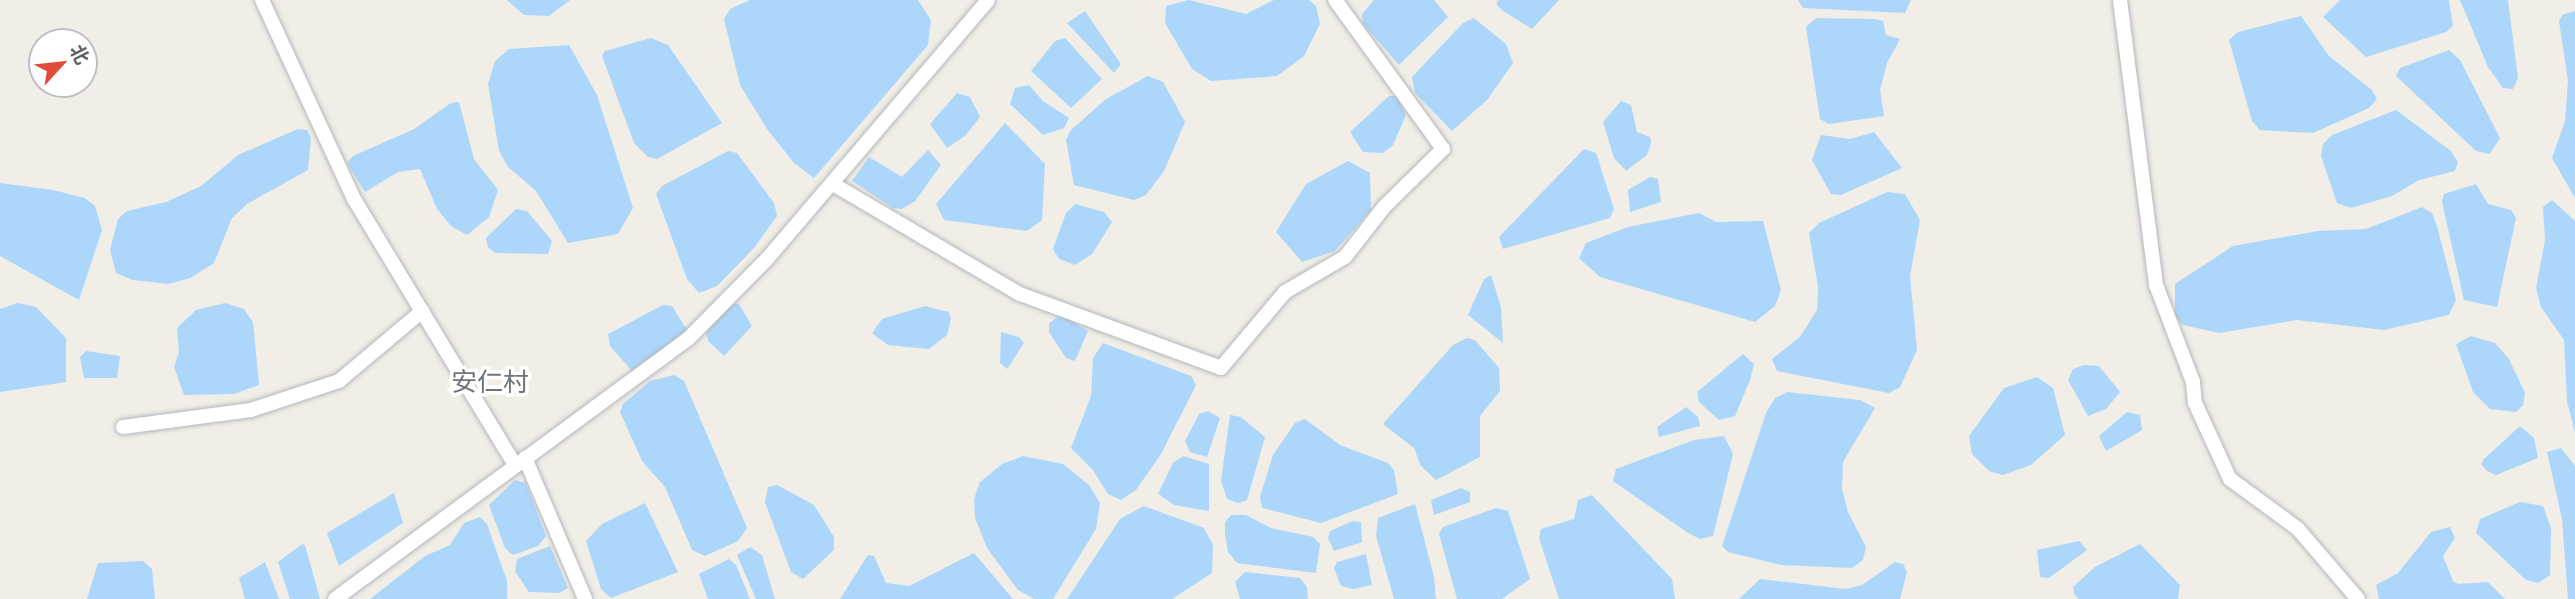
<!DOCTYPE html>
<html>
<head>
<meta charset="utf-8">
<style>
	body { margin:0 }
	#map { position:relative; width:2575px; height:599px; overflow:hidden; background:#f0eee7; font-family:Lato,"Noto Sans SC",sans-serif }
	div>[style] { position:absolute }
	.water>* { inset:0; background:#acd7fb }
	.roads { filter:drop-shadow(0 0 2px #b4b7bb) drop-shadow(0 0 2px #b4b7bb) }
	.minor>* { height:14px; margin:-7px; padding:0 7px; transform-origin:7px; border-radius:7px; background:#fff }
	span { translate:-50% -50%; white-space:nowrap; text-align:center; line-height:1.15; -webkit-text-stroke:7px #fff; paint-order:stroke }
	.quarter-label { font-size:26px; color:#6f7478 }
	.north { position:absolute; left:28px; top:28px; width:70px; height:70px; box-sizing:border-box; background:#fff; border:2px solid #bfc0c2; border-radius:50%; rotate:63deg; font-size:19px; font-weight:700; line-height:28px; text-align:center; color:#5e6266 }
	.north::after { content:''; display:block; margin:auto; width:24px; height:32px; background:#e14b3b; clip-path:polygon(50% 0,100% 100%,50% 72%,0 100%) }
</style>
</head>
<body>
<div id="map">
	<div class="water">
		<div style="clip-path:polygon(507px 0,570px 0,549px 16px,524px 15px)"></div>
		<div style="clip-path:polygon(750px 0,918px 0,931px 20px,928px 45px,814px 178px,794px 163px,767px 129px,740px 85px,724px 19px,730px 9px)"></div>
		<div style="clip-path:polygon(1189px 0,1246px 14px,1274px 0,1309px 0,1316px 6px,1320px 24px,1304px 56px,1277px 76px,1211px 81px,1192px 69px,1165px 23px,1166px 6px)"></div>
		<div style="clip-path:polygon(1374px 0,1434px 0,1448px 17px,1399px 65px,1363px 24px,1362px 14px)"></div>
		<div style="clip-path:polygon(1499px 0,1559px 0,1532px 29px,1503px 11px,1496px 4px)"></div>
		<div style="clip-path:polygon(1798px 0,1911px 0,1905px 13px,1803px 8px)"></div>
		<div style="clip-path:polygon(2340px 0,2449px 0,2453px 26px,2446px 32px,2366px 57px,2323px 17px)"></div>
		<div style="clip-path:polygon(2460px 0,2508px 0,2518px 78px,2513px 89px,2503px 88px,2488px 67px)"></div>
		<div style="clip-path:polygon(1085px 11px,1121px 64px,1114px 73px,1067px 23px)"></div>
		<div style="clip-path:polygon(2575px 11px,2575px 198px,2552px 158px,2565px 121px,2568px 81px,2559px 21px,2562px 15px)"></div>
		<div style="clip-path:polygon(2301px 16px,2329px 56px,2372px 90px,2377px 99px,2369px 108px,2313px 133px,2260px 130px,2252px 121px,2229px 40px,2238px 32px)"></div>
		<div style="clip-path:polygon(1474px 18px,1506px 44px,1513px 63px,1487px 100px,1452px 131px,1415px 93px,1412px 77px,1463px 23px)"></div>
		<div style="clip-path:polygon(1816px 18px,1875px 19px,1883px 21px,1886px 35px,1900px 39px,1887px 63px,1880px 90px,1884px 116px,1829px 124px,1820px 119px,1806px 27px)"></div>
		<div style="clip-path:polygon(651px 38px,668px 45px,722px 123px,657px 159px,648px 157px,634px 143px,602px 56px,605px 51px)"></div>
		<div style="clip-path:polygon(1065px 38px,1102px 79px,1071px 108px,1031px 71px,1055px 41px)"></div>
		<div style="clip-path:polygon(569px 45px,597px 95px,633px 208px,618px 234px,568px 243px,536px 191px,508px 167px,499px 151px,488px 84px,495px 61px,509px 49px)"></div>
		<div style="clip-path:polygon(2449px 50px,2460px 60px,2500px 138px,2490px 154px,2476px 151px,2396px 76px,2400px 68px)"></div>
		<div style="clip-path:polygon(1148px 76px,1163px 82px,1185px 122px,1164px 171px,1146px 195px,1134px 200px,1074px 185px,1066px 140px,1070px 131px,1106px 99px)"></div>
		<div style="clip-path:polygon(1029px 85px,1043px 101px,1069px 118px,1064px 128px,1043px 135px,1010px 104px,1015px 88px)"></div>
		<div style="clip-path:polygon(957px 93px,970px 97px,980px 117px,965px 136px,947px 148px,930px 124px)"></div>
		<div style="clip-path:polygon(1389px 96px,1397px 96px,1406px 115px,1393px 145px,1383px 153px,1363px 152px,1350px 132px)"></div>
		<div style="clip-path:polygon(1621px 101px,1631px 105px,1637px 132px,1650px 137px,1651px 143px,1647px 155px,1626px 171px,1614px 158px,1603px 122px)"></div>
		<div style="clip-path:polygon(459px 102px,474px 159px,498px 190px,489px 217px,467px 235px,451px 226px,437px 209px,420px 169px,398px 172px,365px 192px,347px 163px,353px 156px,414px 129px,451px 103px)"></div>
		<div style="clip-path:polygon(2396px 110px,2451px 151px,2458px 162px,2455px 171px,2419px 180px,2392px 196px,2351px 208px,2337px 203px,2321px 156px,2323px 144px,2332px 135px)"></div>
		<div style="clip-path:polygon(1005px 123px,1045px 164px,1042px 220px,1027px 231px,944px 220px,936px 204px)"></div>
		<div style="clip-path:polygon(298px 129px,307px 130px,311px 138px,308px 170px,247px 204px,232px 218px,214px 263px,190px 278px,168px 284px,133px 280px,116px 273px,110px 250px,118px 219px,127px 211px,166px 202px,201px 186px,238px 155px)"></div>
		<div style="clip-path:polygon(1874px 132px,1902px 168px,1841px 195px,1831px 194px,1812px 160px,1821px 135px,1850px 139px)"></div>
		<div style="clip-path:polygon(1584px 149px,1596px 153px,1614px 209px,1610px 218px,1503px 249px,1499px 237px)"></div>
		<div style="clip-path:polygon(928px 150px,941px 165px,915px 201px,902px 209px,893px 208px,852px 181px,869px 157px,902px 177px)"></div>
		<div style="clip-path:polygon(728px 151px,737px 153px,774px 203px,777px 216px,754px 248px,717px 286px,699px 293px,687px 279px,656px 194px,662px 186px)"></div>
		<div style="clip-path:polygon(1348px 161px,1370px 173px,1371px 210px,1335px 251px,1302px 262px,1276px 232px,1306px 184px)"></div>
		<div style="clip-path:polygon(1650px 177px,1658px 179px,1661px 202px,1630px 212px,1628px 190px)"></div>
		<div style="clip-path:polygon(0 183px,53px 190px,85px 198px,95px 206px,102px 230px,79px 300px,0 256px)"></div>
		<div style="clip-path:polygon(2476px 184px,2488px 204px,2511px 210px,2516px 218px,2497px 307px,2464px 300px,2442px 202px,2444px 194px)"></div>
		<div style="clip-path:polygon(1887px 192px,1905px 194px,1920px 220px,1910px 276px,1917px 350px,1900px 387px,1889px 393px,1777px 371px,1772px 359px,1800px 337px,1817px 310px,1818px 287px,1809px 233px,1819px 223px)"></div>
		<div style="clip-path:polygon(2552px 200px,2575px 221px,2575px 433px,2567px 401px,2564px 340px,2541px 307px,2536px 288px,2545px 240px,2543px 207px)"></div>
		<div style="clip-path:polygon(1075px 204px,1104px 212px,1112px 222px,1092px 254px,1075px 265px,1059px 259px,1053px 249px,1066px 213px)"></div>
		<div style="clip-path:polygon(2422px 207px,2432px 213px,2437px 226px,2456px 300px,2449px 315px,2384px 330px,2297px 320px,2219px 333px,2183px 325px,2175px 317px,2175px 284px,2233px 246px,2318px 231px,2366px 229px)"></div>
		<div style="clip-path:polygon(516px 209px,527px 211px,552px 241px,548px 254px,495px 253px,488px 247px,486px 238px)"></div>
		<div style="clip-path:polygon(1699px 213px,1716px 222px,1763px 221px,1781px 290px,1775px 306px,1755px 322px,1600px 277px,1579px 258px,1586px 243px,1628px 227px)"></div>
		<div style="clip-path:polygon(1491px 275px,1501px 307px,1503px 343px,1468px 315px,1484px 279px)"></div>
		<div style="clip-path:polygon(18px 303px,36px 307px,66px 338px,66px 382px,0 392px,0 309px)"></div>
		<div style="clip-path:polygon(225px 303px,244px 309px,253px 322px,259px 385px,234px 394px,184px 395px,174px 367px,179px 352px,177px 328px,196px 310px)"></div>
		<div style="clip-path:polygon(733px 304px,739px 304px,752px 326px,724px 356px,708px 341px,706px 332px)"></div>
		<div style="clip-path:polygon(663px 305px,672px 306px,687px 330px,633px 372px,610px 346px,608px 334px)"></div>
		<div style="clip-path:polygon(925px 306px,949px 312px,951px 318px,947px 335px,929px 349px,888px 345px,872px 333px,882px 319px)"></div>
		<div style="clip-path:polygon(1061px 315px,1088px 331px,1075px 361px,1066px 358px,1049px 332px,1049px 323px)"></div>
		<div style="clip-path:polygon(1001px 332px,1019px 337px,1024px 343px,1007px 369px,1000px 363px)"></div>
		<div style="clip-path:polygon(2471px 336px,2495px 343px,2509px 359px,2525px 393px,2523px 405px,2516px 412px,2490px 409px,2473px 392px,2456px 344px)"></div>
		<div style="clip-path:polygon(1467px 338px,1475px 340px,1499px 368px,1500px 391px,1480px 416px,1480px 457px,1436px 480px,1421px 466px,1414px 448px,1383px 424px,1453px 345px)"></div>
		<div style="clip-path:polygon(1103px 343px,1191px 376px,1196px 385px,1161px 454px,1136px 490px,1121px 500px,1108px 494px,1093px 470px,1071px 448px,1091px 396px,1093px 358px)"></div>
		<div style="clip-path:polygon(86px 351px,120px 356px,117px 378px,84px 378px,80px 357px)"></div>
		<div style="clip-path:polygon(1743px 354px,1754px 364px,1750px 380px,1735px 416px,1719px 420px,1699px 402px,1697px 392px)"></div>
		<div style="clip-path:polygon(2084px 365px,2099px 366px,2120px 392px,2106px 409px,2088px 416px,2068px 380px,2073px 369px)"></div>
		<div style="clip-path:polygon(674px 375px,684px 381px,747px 528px,738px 541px,705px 556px,692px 550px,665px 487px,642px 461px,620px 412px,623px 404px,650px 381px)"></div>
		<div style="clip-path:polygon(2037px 377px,2053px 388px,2065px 435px,2031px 465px,2003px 475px,1989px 471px,1972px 454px,1969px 436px,2004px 388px)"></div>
		<div style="clip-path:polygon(1787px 392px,1860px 400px,1875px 408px,1843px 462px,1842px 489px,1848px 512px,1866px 547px,1863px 560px,1852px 568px,1781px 565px,1728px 552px,1722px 546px,1766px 413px,1775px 398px)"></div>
		<div style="clip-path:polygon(1686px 407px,1698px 417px,1700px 426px,1659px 437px,1657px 427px)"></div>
		<div style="clip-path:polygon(1208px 411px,1220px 418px,1207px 457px,1190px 452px,1185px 441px,1199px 414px)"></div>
		<div style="clip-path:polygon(2127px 412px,2140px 415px,2142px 430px,2106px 451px,2099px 436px)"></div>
		<div style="clip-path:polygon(1230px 415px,1241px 417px,1265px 437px,1247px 500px,1238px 503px,1227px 499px,1221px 481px)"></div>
		<div style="clip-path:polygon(1305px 419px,1340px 445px,1388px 463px,1394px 470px,1398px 494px,1321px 523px,1262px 508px,1260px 497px,1273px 455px,1295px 423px)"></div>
		<div style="clip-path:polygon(2520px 426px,2534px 438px,2538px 458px,2496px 475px,2487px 471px,2481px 464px,2484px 459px)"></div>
		<div style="clip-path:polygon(1724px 436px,1733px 454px,1713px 536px,1700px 539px,1688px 533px,1613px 481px,1616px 469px,1694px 440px)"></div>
		<div style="clip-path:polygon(2561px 448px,2575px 466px,2575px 599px,2568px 599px,2562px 519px,2547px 452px)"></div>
		<div style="clip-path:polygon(1023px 456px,1063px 464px,1089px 485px,1100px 503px,1096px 529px,1053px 599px,1034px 599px,1018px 590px,987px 548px,975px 518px,974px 499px,980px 482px,1002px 464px)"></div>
		<div style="clip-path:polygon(1183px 456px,1209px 464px,1209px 511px,1174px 505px,1158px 494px,1173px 463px)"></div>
		<div style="clip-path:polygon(515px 480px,526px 483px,546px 536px,538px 546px,513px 555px,505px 548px,489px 505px)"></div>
		<div style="clip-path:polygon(777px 485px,814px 505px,834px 537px,834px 550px,803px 579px,791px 572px,765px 502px,768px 487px)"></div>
		<div style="clip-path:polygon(1461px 488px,1470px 492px,1470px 502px,1434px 515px,1431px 500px)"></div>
		<div style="clip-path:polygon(394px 493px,403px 523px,339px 566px,327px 533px)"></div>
		<div style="clip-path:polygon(1592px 495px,1672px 579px,1675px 599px,1559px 599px,1539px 538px,1541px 529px,1574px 519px,1578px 500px)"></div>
		<div style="clip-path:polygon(2520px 502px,2543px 506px,2551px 528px,2550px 575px,2538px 583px,2526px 580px,2476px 533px,2480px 519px)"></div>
		<div style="clip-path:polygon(645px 503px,678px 572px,611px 598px,601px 589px,586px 541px,602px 524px)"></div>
		<div style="clip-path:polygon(1415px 504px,1434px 577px,1436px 599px,1394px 599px,1376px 536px,1378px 518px)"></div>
		<div style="clip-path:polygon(1144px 506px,1204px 528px,1213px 545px,1212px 573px,1172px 599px,1067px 599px,1120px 519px)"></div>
		<div style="clip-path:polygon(1496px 508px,1508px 511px,1530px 579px,1502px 599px,1457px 599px,1439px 534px,1443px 527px)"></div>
		<div style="clip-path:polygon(1231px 515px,1246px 515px,1271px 528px,1313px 537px,1320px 544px,1316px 573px,1237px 563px,1228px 552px,1225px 534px,1225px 522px)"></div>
		<div style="clip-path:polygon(480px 517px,487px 524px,507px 581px,507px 599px,370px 599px,425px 556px,450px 545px,464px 523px)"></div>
		<div style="clip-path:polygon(1353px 521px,1361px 522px,1362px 542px,1334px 551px,1328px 538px,1330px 531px)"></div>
		<div style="clip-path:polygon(2450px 527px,2455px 538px,2443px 556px,2453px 581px,2458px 584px,2488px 582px,2505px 599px,2379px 599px,2376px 585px,2398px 573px,2431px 532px)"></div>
		<div style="clip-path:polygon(2079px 541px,2087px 550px,2049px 578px,2040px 577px,2037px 550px)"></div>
		<div style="clip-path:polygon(302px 544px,305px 545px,320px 599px,290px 599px,278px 562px)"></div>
		<div style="clip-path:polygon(2140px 544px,2180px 585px,2178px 599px,2079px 599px,2074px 594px,2073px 587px,2095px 567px)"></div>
		<div style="clip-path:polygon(550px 546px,568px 588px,559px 593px,529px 592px,515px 571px,517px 559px)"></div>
		<div style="clip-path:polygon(750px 547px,762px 555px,775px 599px,756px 599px,737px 555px)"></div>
		<div style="clip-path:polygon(974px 553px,1013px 599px,840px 599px,868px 555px,874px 556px,886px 583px,909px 586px)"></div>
		<div style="clip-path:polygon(1366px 554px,1372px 585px,1353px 589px,1341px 586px,1334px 568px,1337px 562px)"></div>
		<div style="clip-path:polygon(729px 559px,736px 565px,750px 599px,708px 599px,699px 574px)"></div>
		<div style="clip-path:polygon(143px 561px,152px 569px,155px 599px,87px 599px,98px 563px)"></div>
		<div style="clip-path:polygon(265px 562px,279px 599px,245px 599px,239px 578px)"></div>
		<div style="clip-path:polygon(1895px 562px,1903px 564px,1907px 572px,1900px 599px,1739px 599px,1760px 579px,1846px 589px,1862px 585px)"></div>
		<div style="clip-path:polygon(1245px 572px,1300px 578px,1307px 587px,1308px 599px,1240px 599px,1235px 582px)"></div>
	</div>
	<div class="roads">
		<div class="minor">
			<div style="left:262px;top:0;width:219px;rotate:65.2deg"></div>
			<div style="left:354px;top:199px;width:311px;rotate:58.8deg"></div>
			<div style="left:2120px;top:0;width:287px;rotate:82.8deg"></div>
			<div style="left:2156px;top:285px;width:104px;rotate:69.1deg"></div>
			<div style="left:2193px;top:382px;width:21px;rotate:85deg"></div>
			<div style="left:2195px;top:403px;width:84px;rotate:65.3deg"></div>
			<div style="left:2230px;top:479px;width:84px;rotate:36.3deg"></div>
			<div style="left:2298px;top:529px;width:92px;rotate:49.4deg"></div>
			<div style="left:833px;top:184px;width:217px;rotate:30.5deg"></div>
			<div style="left:1020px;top:294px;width:214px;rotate:20.2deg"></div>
			<div style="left:1221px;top:368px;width:99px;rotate:-49.9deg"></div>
			<div style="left:1285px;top:292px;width:69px;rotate:-30.3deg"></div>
			<div style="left:1345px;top:257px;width:63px;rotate:-52deg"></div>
			<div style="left:1384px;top:207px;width:83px;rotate:-44.5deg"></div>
			<div style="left:1443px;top:149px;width:184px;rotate:-125.9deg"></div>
			<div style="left:123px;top:427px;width:129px;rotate:-7.6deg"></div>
			<div style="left:251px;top:410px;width:93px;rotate:-18.2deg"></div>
			<div style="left:339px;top:381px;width:109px;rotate:-40.1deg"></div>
			<div style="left:525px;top:458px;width:153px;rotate:66.9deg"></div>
			<div style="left:335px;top:599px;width:438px;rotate:-36.4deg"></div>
			<div style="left:688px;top:339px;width:112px;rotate:-45.4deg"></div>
			<div style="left:767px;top:259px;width:340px;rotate:-49.5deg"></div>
		</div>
	</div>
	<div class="quarter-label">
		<span style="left:490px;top:382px">安仁村</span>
	</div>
	<div class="north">北</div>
</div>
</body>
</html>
